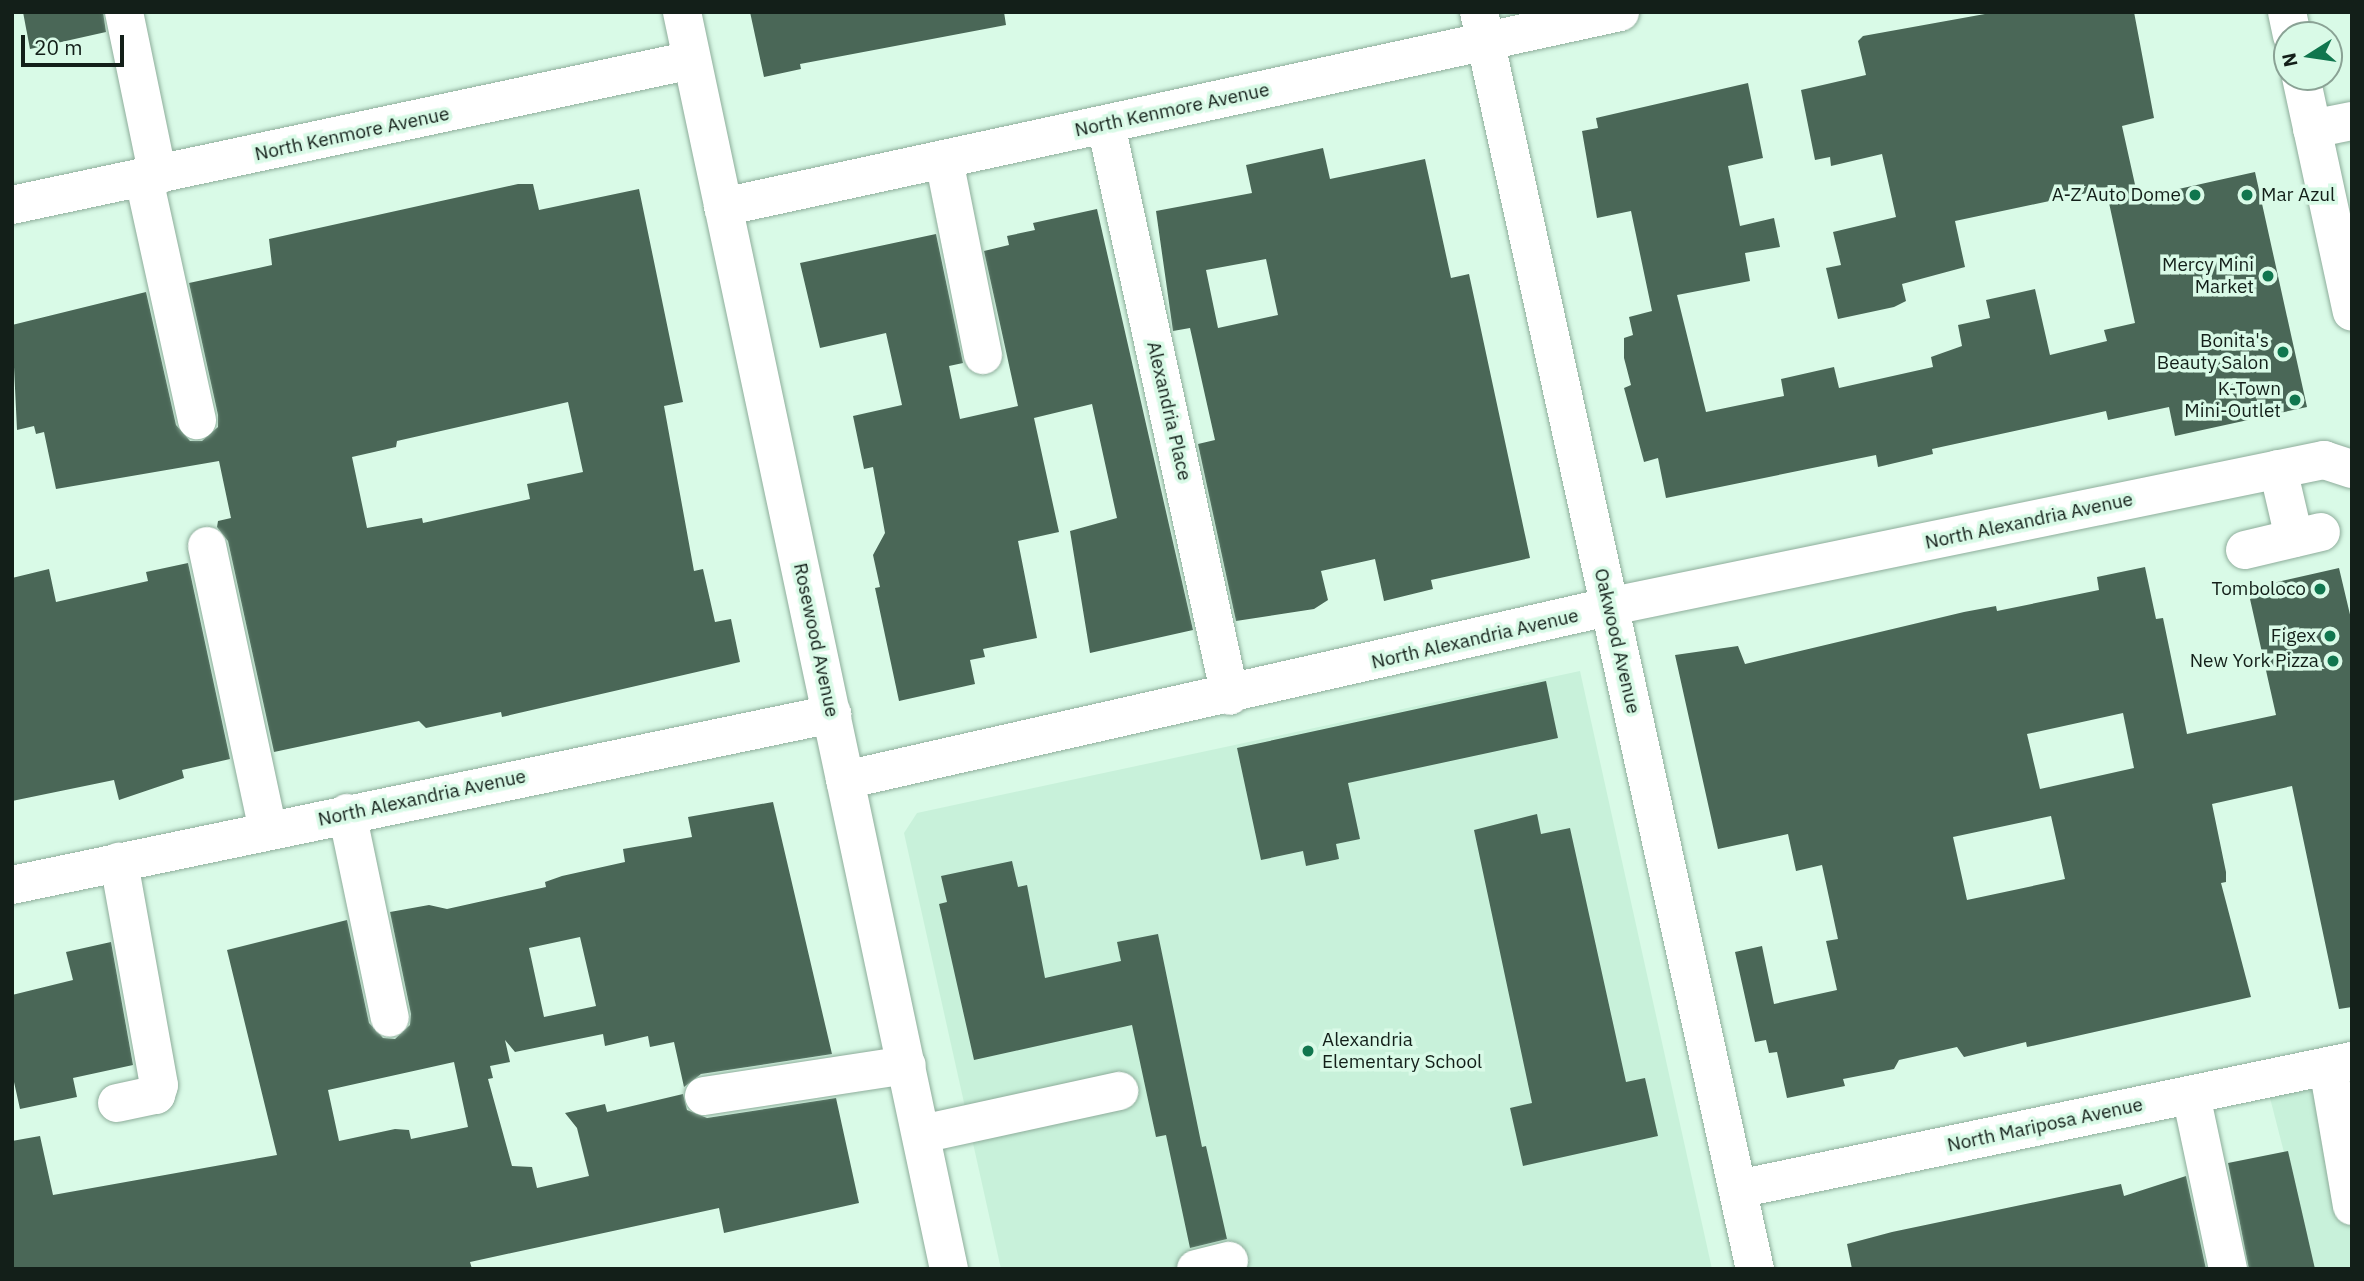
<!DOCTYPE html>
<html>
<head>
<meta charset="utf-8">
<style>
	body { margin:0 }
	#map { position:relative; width:2364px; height:1281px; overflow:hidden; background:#d9fae7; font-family:"IBM Plex Sans",sans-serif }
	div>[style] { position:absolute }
	.built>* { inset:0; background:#c8f1da }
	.building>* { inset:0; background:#4a6757 }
	.roads { filter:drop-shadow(0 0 2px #8ead9b) drop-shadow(0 0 2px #8ead9b) }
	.minor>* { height:38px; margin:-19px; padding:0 19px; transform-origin:19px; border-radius:19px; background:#fff }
	.major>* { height:38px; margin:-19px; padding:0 19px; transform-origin:19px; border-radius:19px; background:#fff }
	.dots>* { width:19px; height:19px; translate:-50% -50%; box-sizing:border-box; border:4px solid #d9fae7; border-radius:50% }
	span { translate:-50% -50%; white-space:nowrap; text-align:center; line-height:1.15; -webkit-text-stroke:7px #d9fae7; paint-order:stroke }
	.street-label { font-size:19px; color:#131f19 }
	.poi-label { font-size:19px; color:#131f19 }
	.right { translate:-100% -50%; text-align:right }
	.left { translate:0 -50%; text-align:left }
	.frame { position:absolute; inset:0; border:14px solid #131f19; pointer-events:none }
	.north { position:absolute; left:2273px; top:21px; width:70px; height:70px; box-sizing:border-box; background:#d9fae7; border:2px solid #8aa295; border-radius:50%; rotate:258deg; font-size:19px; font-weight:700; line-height:28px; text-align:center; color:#131f19 }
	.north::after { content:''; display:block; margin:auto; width:24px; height:32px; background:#10764e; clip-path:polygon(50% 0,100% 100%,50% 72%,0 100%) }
	.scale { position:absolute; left:21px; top:35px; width:103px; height:32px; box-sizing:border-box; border:4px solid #131f19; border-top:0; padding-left:9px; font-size:21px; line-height:24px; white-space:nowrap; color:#131f19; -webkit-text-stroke:5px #d9fae7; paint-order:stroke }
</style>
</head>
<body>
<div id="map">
	<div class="built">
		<div style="clip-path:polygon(1580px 671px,1712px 1269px,1001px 1269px,904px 833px,917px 813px)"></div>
		<div style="clip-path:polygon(2352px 1076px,2352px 1269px,2314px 1269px,2269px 1094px)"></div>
	</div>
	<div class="building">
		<div style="clip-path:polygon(23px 12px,103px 12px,106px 32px,30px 49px)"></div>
		<div style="clip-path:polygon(750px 12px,1004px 12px,1006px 25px,800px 64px,801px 69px,764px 77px)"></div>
		<div style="clip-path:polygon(1996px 12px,2134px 12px,2154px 118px,2122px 126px,2138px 198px,2255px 172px,2307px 407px,2175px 436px,2169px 407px,2108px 420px,2106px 411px,1932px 449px,1933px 454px,1878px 467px,1876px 455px,1666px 498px,1658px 458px,1644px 462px,1624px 388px,1631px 385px,1624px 358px,1624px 338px,1633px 335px,1629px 317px,1652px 311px,1631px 211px,1597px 218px,1582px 131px,1598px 128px,1596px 118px,1748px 83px,1763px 158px,1728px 166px,1740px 226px,1774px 218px,1780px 247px,1745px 253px,1750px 281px,1677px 295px,1706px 412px,1784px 396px,1781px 379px,1834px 367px,1839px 388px,1933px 367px,1931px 357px,1962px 346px,1958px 325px,1990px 318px,1986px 300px,2035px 289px,2050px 355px,2107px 341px,2104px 330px,2135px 323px,2106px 189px,1955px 221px,1965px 267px,1902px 284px,1906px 301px,1894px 307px,1838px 319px,1826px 268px,1841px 265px,1833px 232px,1896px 217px,1882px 154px,1831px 166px,1830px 157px,1815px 160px,1801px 90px,1866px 75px,1858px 41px,1863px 36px)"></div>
		<div style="clip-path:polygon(evenodd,1323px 148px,1330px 179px,1425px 159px,1451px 278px,1469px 274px,1530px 558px,1431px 580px,1433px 589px,1384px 601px,1375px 559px,1321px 571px,1328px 600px,1314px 609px,1236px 621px,1198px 444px,1215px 440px,1190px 328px,1173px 331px,1156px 211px,1252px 193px,1246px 165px,1323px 148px,1266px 259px,1278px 315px,1218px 328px,1206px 270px,1266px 259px)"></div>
		<div style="clip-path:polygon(evenodd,518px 184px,533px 184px,539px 210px,639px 189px,683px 402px,664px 406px,694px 571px,703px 569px,715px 622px,731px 619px,740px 662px,502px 717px,501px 712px,426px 728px,419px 721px,274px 752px,228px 541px,217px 527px,218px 521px,231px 518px,219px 461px,56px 489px,44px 432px,36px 434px,34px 426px,17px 430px,12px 325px,146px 292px,176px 425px,190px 441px,202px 441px,218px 427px,218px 415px,189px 283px,272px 265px,269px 239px,518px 184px,568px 402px,583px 472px,527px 484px,530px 499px,423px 523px,422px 518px,367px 528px,352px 457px,396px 447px,397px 441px,568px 402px)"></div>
		<div style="clip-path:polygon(1097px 209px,1193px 630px,1090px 653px,1070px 531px,1117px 518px,1092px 404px,1034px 418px,1059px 532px,1018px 541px,1037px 638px,983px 649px,985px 657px,970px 660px,975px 684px,899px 701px,875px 588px,880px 587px,873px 555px,885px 533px,873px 467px,864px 469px,853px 416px,902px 405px,886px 333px,820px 348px,800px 263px,936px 234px,963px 363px,949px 366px,960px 419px,1018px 406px,984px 251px,1009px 245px,1007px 236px,1035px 230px,1033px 223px)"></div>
		<div style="clip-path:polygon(188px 563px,230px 759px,182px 770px,184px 778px,119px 800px,114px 780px,12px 801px,12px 578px,49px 569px,56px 602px,148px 581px,146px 572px)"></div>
		<div style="clip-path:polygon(evenodd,2145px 567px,2156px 619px,2163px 618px,2187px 734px,2276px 715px,2250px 599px,2260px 586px,2339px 568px,2352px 623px,2352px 1007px,2339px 1009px,2292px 786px,2212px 804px,2226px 872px,2226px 882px,2221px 883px,2251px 997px,2027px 1047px,2026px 1042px,1964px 1057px,1957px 1047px,1899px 1060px,1894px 1069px,1843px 1079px,1845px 1086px,1787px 1098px,1777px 1052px,1769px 1053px,1766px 1040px,1755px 1042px,1735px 952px,1762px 946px,1774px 1004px,1837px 990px,1826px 941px,1838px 939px,1822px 865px,1796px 871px,1788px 834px,1718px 849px,1675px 655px,1738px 646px,1745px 664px,1964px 612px,1996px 606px,1997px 611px,2099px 590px,2097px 577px,2145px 567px,2123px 713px,2134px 768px,2040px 789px,2027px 734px,2123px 713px,2145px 567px,2051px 816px,2065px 879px,1967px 900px,1953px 837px,2051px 816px)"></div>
		<div style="clip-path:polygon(1546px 681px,1558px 738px,1348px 783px,1360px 839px,1336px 844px,1339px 859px,1306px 866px,1303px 851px,1261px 860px,1237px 748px)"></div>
		<div style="clip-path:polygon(evenodd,773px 802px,832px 1054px,701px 1074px,684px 1087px,674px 1042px,650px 1047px,648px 1036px,605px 1046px,603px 1034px,515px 1052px,505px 1040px,510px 1062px,490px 1066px,493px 1078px,488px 1079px,512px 1166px,532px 1167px,537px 1188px,589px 1176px,577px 1128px,565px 1113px,605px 1104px,607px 1112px,683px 1094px,687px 1110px,707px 1118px,836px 1098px,859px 1203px,724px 1233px,719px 1208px,470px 1262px,472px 1269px,12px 1269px,12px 1141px,40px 1136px,53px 1195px,277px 1155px,227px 950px,347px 920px,369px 1023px,383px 1038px,395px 1039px,410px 1025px,411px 1014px,390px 912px,429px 905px,447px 909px,546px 887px,545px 882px,562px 876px,625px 862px,623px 849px,692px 837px,688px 817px,773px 802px,580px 937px,596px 1006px,544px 1017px,529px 948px,580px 937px,773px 802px,454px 1062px,468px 1127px,411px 1139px,409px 1130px,395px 1129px,339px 1141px,328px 1090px,454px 1062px)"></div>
		<div style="clip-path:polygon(1537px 814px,1541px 834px,1570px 828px,1626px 1082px,1645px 1078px,1658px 1136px,1523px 1166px,1510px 1108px,1532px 1103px,1474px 830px)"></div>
		<div style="clip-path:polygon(1012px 861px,1018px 887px,1027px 885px,1045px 978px,1121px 961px,1117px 942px,1158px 934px,1202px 1147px,1206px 1146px,1227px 1239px,1190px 1248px,1166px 1135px,1156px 1137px,1132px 1025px,974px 1060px,939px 904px,947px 902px,941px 876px)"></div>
		<div style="clip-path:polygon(111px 942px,133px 1065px,73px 1078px,77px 1097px,20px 1109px,12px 1073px,12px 995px,73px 980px,66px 952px)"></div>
		<div style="clip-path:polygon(2288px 1151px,2315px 1269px,2249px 1269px,2228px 1163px)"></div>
		<div style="clip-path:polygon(2186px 1176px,2206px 1269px,1852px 1269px,1847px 1244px,1892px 1232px,2121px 1184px,2124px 1196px)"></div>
	</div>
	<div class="roads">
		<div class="minor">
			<div style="left:124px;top:12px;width:167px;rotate:78.3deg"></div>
			<div style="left:682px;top:12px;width:1285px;rotate:78.01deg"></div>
			<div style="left:1479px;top:12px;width:1287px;rotate:77.62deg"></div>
			<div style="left:1106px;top:125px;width:584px;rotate:77.75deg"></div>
			<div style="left:2312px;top:129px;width:41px;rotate:-11.3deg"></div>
			<div style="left:944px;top:160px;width:199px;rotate:78.7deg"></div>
			<div style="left:144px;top:179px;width:247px;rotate:77.6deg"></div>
			<div style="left:12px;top:205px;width:695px;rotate:-12.04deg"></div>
			<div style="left:723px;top:207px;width:918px;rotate:-12.26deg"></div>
			<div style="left:2278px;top:469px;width:71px;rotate:76.9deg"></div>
			<div style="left:207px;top:546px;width:290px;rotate:77.9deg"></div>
			<div style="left:2245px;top:550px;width:78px;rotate:-13.3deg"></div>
			<div style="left:845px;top:780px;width:786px;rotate:-12.78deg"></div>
			<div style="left:1612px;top:606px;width:727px;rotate:-11.59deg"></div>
			<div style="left:2324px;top:460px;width:29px;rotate:18deg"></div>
			<div style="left:347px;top:813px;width:209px;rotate:78.2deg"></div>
			<div style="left:12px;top:885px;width:838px;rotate:-11.78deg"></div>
			<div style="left:2328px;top:1067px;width:141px;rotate:80.2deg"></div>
			<div style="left:2191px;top:1095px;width:178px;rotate:78deg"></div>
			<div style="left:704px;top:1096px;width:205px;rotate:-8.7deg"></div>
			<div style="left:117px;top:1103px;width:40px;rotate:-12deg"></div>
			<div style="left:156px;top:1095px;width:10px;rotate:-73deg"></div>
			<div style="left:159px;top:1085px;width:227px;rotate:-100.2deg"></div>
			<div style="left:922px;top:1134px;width:202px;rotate:-12.3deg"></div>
			<div style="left:1738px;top:1189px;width:627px;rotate:-11.78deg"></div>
			<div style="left:1196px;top:1269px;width:34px;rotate:-14deg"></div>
		</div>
		<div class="major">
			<div style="left:2287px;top:12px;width:24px;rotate:78deg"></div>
			<div style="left:2301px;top:77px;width:240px;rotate:77.8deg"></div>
		</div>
	</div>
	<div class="dots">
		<div style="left:2195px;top:195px;background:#10764e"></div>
		<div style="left:2247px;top:195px;background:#10764e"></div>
		<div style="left:2268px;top:276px;background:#10764e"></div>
		<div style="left:2283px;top:352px;background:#10764e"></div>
		<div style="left:2295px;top:400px;background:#10764e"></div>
		<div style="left:2320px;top:589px;background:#10764e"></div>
		<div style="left:2330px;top:636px;background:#10764e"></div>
		<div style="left:2333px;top:661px;background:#10764e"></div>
		<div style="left:1308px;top:1051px;background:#10764e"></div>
	</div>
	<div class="street-label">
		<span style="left:1172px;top:110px;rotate:-12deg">North Kenmore Avenue</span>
		<span style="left:352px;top:134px;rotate:-12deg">North Kenmore Avenue</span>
		<span style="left:1169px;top:411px;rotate:77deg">Alexandria Place</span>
		<span style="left:2029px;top:521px;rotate:-12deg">North Alexandria Avenue</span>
		<span style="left:1475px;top:639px;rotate:-13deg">North Alexandria Avenue</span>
		<span style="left:816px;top:640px;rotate:78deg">Rosewood Avenue</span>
		<span style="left:1617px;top:641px;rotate:77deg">Oakwood Avenue</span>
		<span style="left:422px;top:798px;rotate:-12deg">North Alexandria Avenue</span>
		<span style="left:2045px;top:1125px;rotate:-12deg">North Mariposa Avenue</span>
	</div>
	<div class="poi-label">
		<span class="right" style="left:2181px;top:195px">A-Z Auto Dome</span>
		<span class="left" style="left:2261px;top:195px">Mar Azul</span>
		<span class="right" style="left:2254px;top:276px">Mercy Mini<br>Market</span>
		<span class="right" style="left:2269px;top:352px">Bonita's<br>Beauty Salon</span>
		<span class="right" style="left:2281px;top:400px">K-Town<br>Mini-Outlet</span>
		<span class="right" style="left:2306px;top:589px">Tomboloco</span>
		<span class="right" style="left:2316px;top:636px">Figex</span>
		<span class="right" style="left:2319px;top:661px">New York Pizza</span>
		<span class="left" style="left:1322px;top:1051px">Alexandria<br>Elementary School</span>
	</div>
	<div class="frame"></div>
	<div class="north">N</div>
	<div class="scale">20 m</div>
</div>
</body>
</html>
